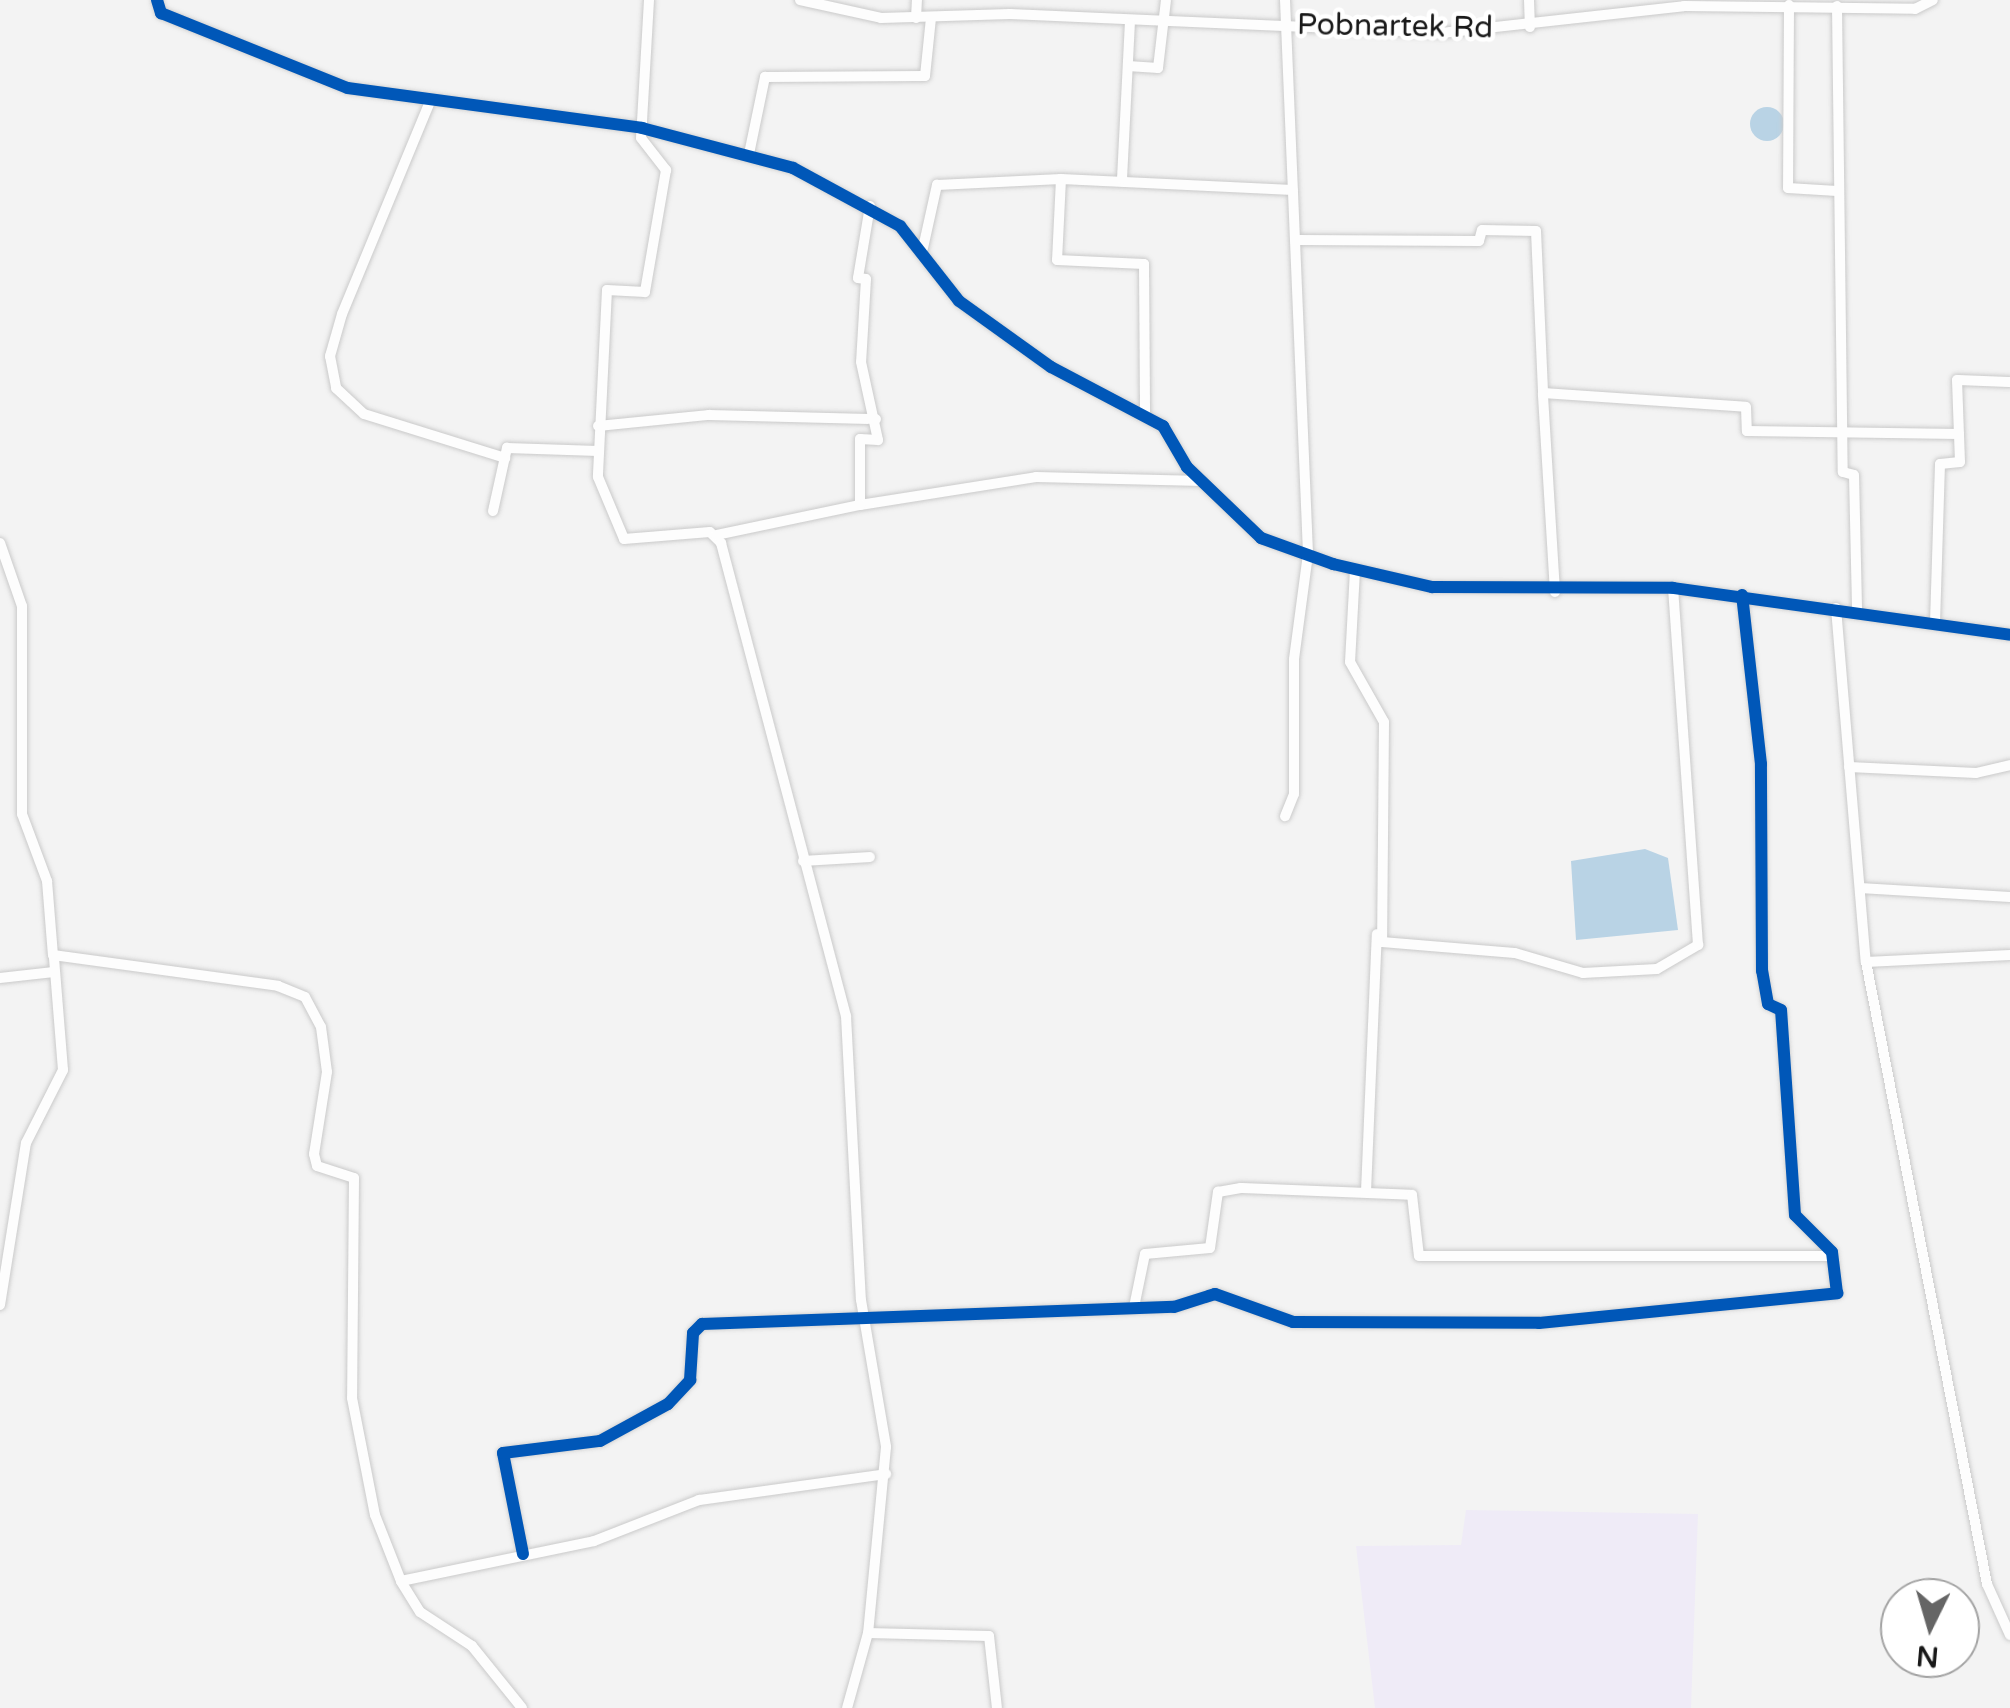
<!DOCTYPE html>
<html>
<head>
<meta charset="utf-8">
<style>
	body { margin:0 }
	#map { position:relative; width:2010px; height:1708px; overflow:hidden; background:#f3f3f3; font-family:"Varela Round",sans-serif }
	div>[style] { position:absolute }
	.industrial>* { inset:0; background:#efebf7 }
	.water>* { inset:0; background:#b9d3e5 }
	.round { border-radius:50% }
	.roads { filter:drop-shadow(0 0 2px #cacaca) drop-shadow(0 0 2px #cacaca) }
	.street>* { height:10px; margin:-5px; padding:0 5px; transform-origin:5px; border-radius:5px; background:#fdfdfd }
	.cycleway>* { height:12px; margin:-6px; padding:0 6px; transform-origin:6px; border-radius:6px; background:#0057b8 }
	span { translate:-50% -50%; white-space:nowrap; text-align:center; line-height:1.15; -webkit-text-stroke:9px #fff; paint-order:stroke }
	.street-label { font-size:30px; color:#191919 }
	.north { position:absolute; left:1880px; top:1578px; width:100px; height:100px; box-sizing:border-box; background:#fff; border:2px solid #a3a3a3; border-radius:50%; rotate:185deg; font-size:28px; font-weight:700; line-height:40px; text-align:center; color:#191919 }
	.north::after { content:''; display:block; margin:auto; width:35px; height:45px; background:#656565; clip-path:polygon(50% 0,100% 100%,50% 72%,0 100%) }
</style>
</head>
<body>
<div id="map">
	<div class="industrial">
		<div style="clip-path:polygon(1466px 1510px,1698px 1514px,1691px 1708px,1375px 1708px,1356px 1546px,1461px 1545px)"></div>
	</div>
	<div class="water">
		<div class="round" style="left:1750px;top:107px;width:34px;height:34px"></div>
		<div style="clip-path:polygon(1645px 849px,1668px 858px,1678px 930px,1576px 940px,1571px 861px)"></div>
	</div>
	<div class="roads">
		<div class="street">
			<div style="left:157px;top:0;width:14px;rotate:73deg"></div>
			<div style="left:161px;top:13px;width:201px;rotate:21.9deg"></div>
			<div style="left:348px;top:88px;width:297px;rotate:7.7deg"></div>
			<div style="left:642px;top:128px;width:156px;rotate:14.8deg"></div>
			<div style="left:793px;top:168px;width:122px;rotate:28.5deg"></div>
			<div style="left:900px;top:226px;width:95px;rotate:51.8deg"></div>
			<div style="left:959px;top:301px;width:113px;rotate:35.7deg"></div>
			<div style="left:1051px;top:367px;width:127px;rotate:27.8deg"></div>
			<div style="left:1163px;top:426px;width:48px;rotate:59.7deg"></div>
			<div style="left:1187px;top:467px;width:103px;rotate:43.8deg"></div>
			<div style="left:1261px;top:538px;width:77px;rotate:19.9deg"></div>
			<div style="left:1333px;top:564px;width:102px;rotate:13.1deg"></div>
			<div style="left:1432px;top:587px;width:241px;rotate:0.2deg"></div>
			<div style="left:1673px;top:588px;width:340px;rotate:7.9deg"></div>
			<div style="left:649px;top:0;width:138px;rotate:93.3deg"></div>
			<div style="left:641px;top:138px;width:41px;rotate:52deg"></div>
			<div style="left:666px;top:170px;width:124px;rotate:99.8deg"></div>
			<div style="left:645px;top:292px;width:38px;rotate:-177deg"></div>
			<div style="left:607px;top:290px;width:187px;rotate:92.8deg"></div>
			<div style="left:598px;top:477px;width:67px;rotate:67.2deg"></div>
			<div style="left:624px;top:539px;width:86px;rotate:-4.7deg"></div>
			<div style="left:710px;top:532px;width:16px;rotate:45deg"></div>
			<div style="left:721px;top:543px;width:489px;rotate:75.2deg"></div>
			<div style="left:846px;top:1016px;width:284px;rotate:87deg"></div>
			<div style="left:861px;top:1300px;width:149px;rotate:80.3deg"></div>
			<div style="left:886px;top:1447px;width:187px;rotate:95.5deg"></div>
			<div style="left:868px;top:1633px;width:78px;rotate:105.6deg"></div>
			<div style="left:800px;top:0;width:83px;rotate:12.5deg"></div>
			<div style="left:881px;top:18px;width:129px;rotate:-1.8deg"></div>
			<div style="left:1010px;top:14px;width:431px;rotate:2.5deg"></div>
			<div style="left:1441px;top:33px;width:244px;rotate:-6.3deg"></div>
			<div style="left:1684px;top:6px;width:231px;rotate:0.7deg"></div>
			<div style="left:1915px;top:9px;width:20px;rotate:-27deg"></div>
			<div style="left:1285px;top:0;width:554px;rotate:87.62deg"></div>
			<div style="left:1308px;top:554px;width:106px;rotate:97.6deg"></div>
			<div style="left:1294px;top:659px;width:135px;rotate:90deg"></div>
			<div style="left:1294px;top:794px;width:24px;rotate:112deg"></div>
			<div style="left:1529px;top:0;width:27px;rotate:88deg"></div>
			<div style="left:1789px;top:5px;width:183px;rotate:90.3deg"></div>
			<div style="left:1788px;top:188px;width:49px;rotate:3.5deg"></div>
			<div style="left:1837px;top:6px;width:466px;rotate:89.3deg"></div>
			<div style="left:1843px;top:472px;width:11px;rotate:15deg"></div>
			<div style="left:1854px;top:475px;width:136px;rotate:88.7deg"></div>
			<div style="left:916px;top:18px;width:18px;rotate:-87deg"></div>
			<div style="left:1128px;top:66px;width:30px;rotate:4deg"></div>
			<div style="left:1158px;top:68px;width:68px;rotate:-83.3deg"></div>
			<div style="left:429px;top:104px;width:227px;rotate:112.5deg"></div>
			<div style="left:342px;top:314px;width:44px;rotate:105.9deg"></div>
			<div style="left:330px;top:356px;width:33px;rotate:79deg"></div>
			<div style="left:336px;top:388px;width:38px;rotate:43deg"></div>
			<div style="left:364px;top:414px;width:148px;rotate:17.3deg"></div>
			<div style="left:749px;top:154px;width:79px;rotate:-78.3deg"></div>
			<div style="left:765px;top:77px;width:160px;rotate:-0.4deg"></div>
			<div style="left:925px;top:76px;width:58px;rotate:-84.1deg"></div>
			<div style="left:1061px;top:179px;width:232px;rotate:2.7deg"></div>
			<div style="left:1122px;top:179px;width:156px;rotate:-87.1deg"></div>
			<div style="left:870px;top:206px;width:73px;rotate:99.5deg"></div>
			<div style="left:858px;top:278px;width:8px;rotate:7deg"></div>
			<div style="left:866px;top:279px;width:83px;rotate:93.4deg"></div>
			<div style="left:861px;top:362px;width:80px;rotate:77.7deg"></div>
			<div style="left:878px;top:440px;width:18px;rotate:-177deg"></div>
			<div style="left:860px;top:439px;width:66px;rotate:90deg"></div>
			<div style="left:860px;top:505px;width:178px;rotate:-9deg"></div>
			<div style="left:1036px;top:477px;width:166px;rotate:1.4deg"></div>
			<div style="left:1297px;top:240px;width:182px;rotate:0.3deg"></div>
			<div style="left:1479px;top:241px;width:11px;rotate:-75deg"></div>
			<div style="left:1482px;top:230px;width:54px;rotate:1.1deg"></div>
			<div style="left:1536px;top:231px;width:162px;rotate:87.5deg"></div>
			<div style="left:923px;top:248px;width:65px;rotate:-77.5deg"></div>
			<div style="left:937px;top:185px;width:124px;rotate:-2.8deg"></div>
			<div style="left:1061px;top:179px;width:81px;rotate:92.8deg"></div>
			<div style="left:1057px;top:260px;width:87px;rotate:2.6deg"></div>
			<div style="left:1144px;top:264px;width:152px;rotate:89.6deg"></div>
			<div style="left:598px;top:426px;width:112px;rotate:-5.7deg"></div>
			<div style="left:709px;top:415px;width:167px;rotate:1.4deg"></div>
			<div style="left:493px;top:511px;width:65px;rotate:-77.5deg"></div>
			<div style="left:507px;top:448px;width:91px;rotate:1.9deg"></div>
			<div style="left:716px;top:535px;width:147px;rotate:-11.8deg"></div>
			<div style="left:0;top:543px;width:67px;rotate:70.8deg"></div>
			<div style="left:22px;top:606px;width:208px;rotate:90deg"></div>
			<div style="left:22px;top:814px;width:72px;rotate:69.5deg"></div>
			<div style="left:47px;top:881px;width:74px;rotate:85.4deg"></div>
			<div style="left:53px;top:955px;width:227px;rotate:7.8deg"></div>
			<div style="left:278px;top:986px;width:29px;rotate:22deg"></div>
			<div style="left:305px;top:997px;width:34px;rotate:62deg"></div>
			<div style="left:321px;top:1027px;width:45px;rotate:82.4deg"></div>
			<div style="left:327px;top:1072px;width:83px;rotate:99deg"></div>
			<div style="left:314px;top:1154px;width:12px;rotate:76deg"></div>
			<div style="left:317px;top:1166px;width:39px;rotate:18deg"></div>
			<div style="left:354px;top:1178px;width:220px;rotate:90.5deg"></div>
			<div style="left:352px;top:1398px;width:119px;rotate:78.9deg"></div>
			<div style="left:375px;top:1515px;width:71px;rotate:68.5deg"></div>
			<div style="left:1355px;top:570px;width:92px;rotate:93.1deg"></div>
			<div style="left:1350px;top:662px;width:69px;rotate:60.5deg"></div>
			<div style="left:1384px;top:722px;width:220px;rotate:90.5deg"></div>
			<div style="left:1382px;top:942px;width:133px;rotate:4.7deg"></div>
			<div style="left:1515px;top:953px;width:71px;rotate:16.4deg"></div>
			<div style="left:1583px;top:973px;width:74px;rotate:-3.1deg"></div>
			<div style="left:1657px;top:969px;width:48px;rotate:-30.3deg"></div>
			<div style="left:1698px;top:945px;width:358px;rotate:-94deg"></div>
			<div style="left:1555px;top:592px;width:199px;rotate:-93.5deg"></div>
			<div style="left:1543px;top:393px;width:203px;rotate:3.9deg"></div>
			<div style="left:1746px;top:407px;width:24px;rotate:88deg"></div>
			<div style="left:1747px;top:431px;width:212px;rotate:0.8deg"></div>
			<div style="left:1836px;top:608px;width:355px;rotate:85.2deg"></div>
			<div style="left:1866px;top:962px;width:634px;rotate:78.99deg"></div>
			<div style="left:1987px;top:1584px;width:56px;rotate:65.7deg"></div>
			<div style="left:1935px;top:623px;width:159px;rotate:-88.2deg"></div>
			<div style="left:1940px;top:464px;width:20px;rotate:-6deg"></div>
			<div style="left:1960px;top:462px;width:82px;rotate:-92.1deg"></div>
			<div style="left:1957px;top:380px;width:53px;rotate:2.2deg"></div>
			<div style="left:1849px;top:767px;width:127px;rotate:2.7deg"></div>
			<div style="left:1976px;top:773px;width:35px;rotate:-13deg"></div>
			<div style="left:803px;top:861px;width:67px;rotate:-3.4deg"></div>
			<div style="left:1860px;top:888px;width:150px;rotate:3.4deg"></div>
			<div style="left:1866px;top:962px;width:144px;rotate:-2.8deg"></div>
			<div style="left:0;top:978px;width:54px;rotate:-6.3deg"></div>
			<div style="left:1366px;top:1192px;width:258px;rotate:-87.6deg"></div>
			<div style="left:0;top:1305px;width:164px;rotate:-80.9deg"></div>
			<div style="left:26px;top:1143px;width:82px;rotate:-63.1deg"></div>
			<div style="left:63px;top:1070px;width:113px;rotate:-94.6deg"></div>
			<div style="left:1134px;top:1307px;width:54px;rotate:-78.3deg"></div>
			<div style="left:1145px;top:1254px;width:65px;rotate:-5.3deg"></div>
			<div style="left:1210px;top:1248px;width:57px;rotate:-81.9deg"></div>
			<div style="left:1218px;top:1192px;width:23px;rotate:-10deg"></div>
			<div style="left:1241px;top:1188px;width:171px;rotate:2.3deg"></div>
			<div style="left:1412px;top:1195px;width:61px;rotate:83.5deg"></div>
			<div style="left:1419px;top:1256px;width:413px"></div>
			<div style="left:523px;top:1554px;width:103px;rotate:-101.2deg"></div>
			<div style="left:503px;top:1453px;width:98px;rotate:-7.1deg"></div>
			<div style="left:600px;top:1441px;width:77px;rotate:-28.6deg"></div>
			<div style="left:668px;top:1404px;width:33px;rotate:-47deg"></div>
			<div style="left:690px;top:1380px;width:47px;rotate:-86.3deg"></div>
			<div style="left:693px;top:1333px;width:13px;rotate:-45deg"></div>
			<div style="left:702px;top:1324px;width:472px;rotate:-2.1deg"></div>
			<div style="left:1174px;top:1307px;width:43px;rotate:-17.6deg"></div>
			<div style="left:1215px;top:1294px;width:83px;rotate:19.7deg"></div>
			<div style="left:1293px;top:1322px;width:246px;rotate:0.2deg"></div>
			<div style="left:1539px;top:1323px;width:300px;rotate:-5.7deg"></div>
			<div style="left:1837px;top:1293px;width:41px;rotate:-97deg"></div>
			<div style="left:1832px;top:1252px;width:52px;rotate:-135deg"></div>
			<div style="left:1795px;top:1215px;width:205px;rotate:-93.9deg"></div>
			<div style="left:1781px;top:1010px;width:14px;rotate:-155deg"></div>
			<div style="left:1768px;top:1004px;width:34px;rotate:-100deg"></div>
			<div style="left:1762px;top:971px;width:207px;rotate:-90.3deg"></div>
			<div style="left:1761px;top:764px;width:170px;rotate:-96.4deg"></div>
			<div style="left:868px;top:1633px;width:121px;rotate:1.4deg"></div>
			<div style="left:989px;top:1636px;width:72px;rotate:83.7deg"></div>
			<div style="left:522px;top:1708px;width:80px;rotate:-128.9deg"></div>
			<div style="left:472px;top:1646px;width:62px;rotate:-146.8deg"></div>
			<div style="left:420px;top:1612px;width:36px;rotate:-122deg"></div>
			<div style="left:401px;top:1581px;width:197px;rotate:-11.7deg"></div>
			<div style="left:594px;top:1541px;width:113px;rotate:-21.3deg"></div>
			<div style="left:699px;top:1500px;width:189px;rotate:-7.9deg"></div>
		</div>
	</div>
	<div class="cycleway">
		<div style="left:157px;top:0;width:14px;rotate:73deg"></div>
		<div style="left:161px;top:13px;width:201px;rotate:21.9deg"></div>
		<div style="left:348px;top:88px;width:297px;rotate:7.7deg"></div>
		<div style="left:642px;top:128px;width:156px;rotate:14.8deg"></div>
		<div style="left:793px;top:168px;width:122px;rotate:28.5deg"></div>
		<div style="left:900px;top:226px;width:95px;rotate:51.8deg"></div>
		<div style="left:959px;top:301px;width:113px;rotate:35.7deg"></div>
		<div style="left:1051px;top:367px;width:127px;rotate:27.8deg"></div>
		<div style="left:1163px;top:426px;width:48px;rotate:59.7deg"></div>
		<div style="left:1187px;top:467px;width:103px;rotate:43.8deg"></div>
		<div style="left:1261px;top:538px;width:77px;rotate:19.9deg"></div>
		<div style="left:1333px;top:564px;width:102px;rotate:13.1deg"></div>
		<div style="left:1432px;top:587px;width:241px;rotate:0.2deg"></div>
		<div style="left:1673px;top:588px;width:340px;rotate:7.9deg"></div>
		<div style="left:523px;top:1554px;width:103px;rotate:-101.2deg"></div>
		<div style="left:503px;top:1453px;width:98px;rotate:-7.1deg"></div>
		<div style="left:600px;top:1441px;width:77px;rotate:-28.6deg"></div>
		<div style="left:668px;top:1404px;width:33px;rotate:-47deg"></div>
		<div style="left:690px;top:1380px;width:47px;rotate:-86.3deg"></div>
		<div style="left:693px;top:1333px;width:13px;rotate:-45deg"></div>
		<div style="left:702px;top:1324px;width:472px;rotate:-2.1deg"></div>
		<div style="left:1174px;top:1307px;width:43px;rotate:-17.6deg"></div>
		<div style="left:1215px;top:1294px;width:83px;rotate:19.7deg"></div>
		<div style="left:1293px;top:1322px;width:246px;rotate:0.2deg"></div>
		<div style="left:1539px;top:1323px;width:300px;rotate:-5.7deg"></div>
		<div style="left:1837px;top:1293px;width:41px;rotate:-97deg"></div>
		<div style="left:1832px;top:1252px;width:52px;rotate:-135deg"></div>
		<div style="left:1795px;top:1215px;width:205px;rotate:-93.9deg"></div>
		<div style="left:1781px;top:1010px;width:14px;rotate:-155deg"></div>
		<div style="left:1768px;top:1004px;width:34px;rotate:-100deg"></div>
		<div style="left:1762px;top:971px;width:207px;rotate:-90.3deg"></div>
		<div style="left:1761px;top:764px;width:170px;rotate:-96.4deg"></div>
	</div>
	<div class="street-label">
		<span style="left:1395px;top:27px;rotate:1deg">Pobnartek Rd</span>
	</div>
	<div class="north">N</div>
</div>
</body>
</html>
